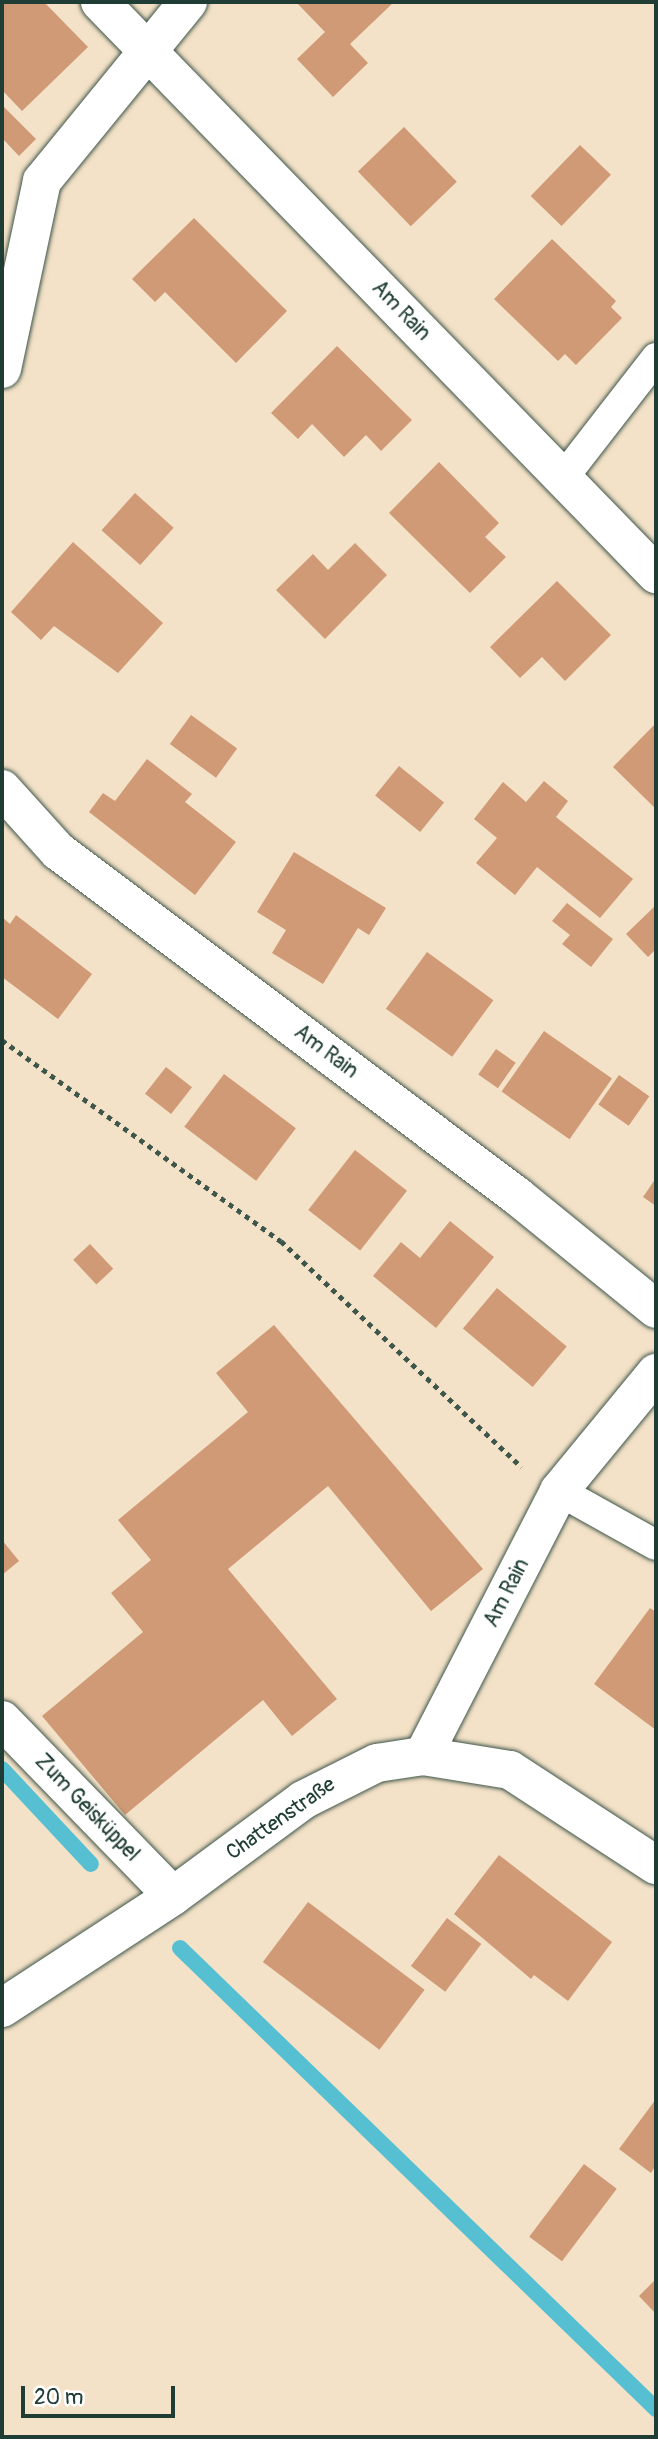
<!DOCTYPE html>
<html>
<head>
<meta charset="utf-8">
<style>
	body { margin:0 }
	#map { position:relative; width:658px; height:2439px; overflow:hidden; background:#f4e2c8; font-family:Pangolin,sans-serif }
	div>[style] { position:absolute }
	.stream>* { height:16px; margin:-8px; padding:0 8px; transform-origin:8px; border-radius:8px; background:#56c0d2 }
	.building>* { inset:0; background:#cf9a75; transform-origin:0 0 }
	.path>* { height:4.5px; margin-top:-2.25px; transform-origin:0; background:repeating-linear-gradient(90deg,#3f564a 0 5px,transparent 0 10px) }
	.roads { filter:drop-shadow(0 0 2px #3f564a) drop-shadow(0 0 2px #3f564a) }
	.service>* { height:30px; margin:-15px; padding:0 15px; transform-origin:15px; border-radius:15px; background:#fff }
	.minor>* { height:38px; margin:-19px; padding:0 19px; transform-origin:19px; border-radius:19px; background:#fff }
	.tertiary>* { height:38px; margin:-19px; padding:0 19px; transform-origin:19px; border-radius:19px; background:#fff }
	span { translate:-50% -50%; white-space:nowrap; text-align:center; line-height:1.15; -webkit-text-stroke:5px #fff; paint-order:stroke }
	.street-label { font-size:21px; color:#1f3d34 }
	.frame { position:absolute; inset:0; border:4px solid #1f3d34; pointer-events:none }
	.scale { position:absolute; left:21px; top:2386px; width:154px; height:32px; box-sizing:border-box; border:4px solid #1f3d34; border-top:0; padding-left:9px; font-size:21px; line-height:24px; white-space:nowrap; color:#1f3d34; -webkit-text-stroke:5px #fff; paint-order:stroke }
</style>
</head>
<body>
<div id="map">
	<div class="stream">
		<div style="left:2px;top:1769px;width:130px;rotate:46.9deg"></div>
		<div style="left:180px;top:1948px;width:663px;rotate:44.08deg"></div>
	</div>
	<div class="building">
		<div style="clip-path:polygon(2px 2px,44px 2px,88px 47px,22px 111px,2px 90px)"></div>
		<div style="clip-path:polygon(296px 2px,394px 2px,350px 44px,368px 63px,333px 97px,297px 59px,325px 32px)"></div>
		<div style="clip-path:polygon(3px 106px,36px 139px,19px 156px,2px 138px)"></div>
		<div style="left:404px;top:127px;width:76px;height:64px;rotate:46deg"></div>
		<div style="left:580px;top:145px;width:43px;height:71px;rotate:44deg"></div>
		<div style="clip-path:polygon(194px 218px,287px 311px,236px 363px,165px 292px,155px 302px,132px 279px)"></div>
		<div style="clip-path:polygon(552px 239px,616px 301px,611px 307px,622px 318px,576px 365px,565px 354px,558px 361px,494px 299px)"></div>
		<div style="clip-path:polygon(337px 346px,412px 420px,381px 451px,366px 435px,344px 457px,312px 424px,298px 439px,271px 413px)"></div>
		<div style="clip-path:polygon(439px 462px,499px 523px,485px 537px,506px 557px,470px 593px,389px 513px)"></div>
		<div style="left:135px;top:493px;width:52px;height:50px;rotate:42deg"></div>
		<div style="clip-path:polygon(73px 542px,163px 623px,118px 673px,54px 626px,41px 640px,11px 612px)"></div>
		<div style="clip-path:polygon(355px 543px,387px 575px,325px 639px,276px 590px,313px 554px,328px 570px)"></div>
		<div style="clip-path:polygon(557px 581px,611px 635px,565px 681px,542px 657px,520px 678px,490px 647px)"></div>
		<div style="left:191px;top:715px;width:57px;height:36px;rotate:36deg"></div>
		<div style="clip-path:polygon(656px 723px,656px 809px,613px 767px)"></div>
		<div style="clip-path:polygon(147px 759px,192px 794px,185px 802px,236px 842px,195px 895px,89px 812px,103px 793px,115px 801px)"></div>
		<div style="left:399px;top:766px;width:58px;height:38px;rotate:39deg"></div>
		<div style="clip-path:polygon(544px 781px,568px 801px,556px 817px,633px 879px,600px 918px,537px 867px,515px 895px,476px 863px,497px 838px,474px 819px,503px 782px,526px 802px)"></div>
		<div style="clip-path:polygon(294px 852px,386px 908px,369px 935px,358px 928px,323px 984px,272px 953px,286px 930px,257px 912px)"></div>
		<div style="clip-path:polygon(567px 903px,613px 939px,591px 967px,562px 944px,570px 935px,552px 921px)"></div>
		<div style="clip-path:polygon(655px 906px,656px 949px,648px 957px,626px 934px)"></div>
		<div style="clip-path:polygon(16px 915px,92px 974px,58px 1019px,2px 977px,2px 917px,10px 924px)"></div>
		<div style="left:427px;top:952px;width:82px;height:70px;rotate:36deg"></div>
		<div style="left:544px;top:1031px;width:83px;height:74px;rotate:35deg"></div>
		<div style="left:496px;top:1049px;width:24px;height:31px;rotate:35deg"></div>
		<div style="left:166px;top:1067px;width:33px;height:34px;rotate:38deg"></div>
		<div style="left:224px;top:1074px;width:90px;height:66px;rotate:37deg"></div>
		<div style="left:619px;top:1075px;width:37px;height:36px;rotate:35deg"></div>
		<div style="left:355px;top:1150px;width:66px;height:76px;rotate:38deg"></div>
		<div style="clip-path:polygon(656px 1178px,656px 1206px,643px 1197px)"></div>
		<div style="clip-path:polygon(450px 1221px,494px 1257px,436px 1328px,373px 1276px,401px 1242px,420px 1258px)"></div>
		<div style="left:90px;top:1244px;width:34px;height:23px;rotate:47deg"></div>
		<div style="left:497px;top:1288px;width:91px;height:53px;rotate:40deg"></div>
		<div style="clip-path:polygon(274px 1325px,483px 1569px,431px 1611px,328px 1486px,228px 1569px,337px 1699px,292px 1736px,263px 1700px,125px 1815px,42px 1716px,143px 1632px,111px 1593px,151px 1560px,118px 1520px,248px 1412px,216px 1373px)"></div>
		<div style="clip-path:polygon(2px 1540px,19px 1561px,2px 1575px)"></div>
		<div style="clip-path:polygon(650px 1608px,656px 1612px,656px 1730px,594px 1684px)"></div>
		<div style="clip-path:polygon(499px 1855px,612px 1942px,568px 2001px,534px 1975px,531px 1979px,454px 1914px)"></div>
		<div style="left:308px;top:1902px;width:146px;height:75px;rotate:37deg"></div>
		<div style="left:447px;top:1918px;width:43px;height:60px;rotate:37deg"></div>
		<div style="clip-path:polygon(656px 2099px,656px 2165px,651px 2173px,619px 2149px)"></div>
		<div style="left:584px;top:2164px;width:41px;height:91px;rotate:37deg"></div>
		<div style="clip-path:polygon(656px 2279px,656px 2314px,639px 2296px)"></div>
	</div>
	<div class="path">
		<div style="left:2px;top:1040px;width:344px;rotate:35.8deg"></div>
		<div style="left:281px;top:1241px;width:330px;rotate:43.2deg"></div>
	</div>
	<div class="roads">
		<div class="service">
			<div style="left:563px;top:478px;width:152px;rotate:-52.2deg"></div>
			<div style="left:559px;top:1491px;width:111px;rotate:29.1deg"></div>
		</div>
		<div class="minor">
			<div style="left:100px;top:2px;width:798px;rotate:45.81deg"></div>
			<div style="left:2px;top:369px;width:192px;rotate:-78deg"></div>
			<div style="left:42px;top:181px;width:231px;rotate:-50.8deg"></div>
			<div style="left:2px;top:789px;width:84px;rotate:47.9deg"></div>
			<div style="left:58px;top:851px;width:574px;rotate:36.93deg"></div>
			<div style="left:517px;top:1196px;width:179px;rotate:39.1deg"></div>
			<div style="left:2px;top:1720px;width:245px;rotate:45.8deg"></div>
			<div style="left:423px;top:1756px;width:298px;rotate:-62.8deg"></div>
			<div style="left:559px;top:1491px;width:153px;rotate:-50.6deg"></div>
		</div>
		<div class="tertiary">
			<div style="left:2px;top:2008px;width:204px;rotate:-33.2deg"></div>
			<div style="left:173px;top:1896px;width:162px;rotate:-36.4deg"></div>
			<div style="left:303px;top:1800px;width:83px;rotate:-26.6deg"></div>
			<div style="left:377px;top:1763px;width:47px;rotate:-8.7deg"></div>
			<div style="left:423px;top:1756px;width:88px;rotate:9.1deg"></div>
			<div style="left:510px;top:1770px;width:174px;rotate:33.1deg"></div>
		</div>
	</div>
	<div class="street-label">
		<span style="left:401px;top:311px;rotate:46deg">Am Rain</span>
		<span style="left:326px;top:1052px;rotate:37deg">Am Rain</span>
		<span style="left:507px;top:1593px;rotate:-63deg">Am Rain</span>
		<span style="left:87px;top:1808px;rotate:46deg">Zum Geisküppel</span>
		<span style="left:281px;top:1819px;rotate:-35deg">Chattenstraße</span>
	</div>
	<div class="frame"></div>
	<div class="scale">20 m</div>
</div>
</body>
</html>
